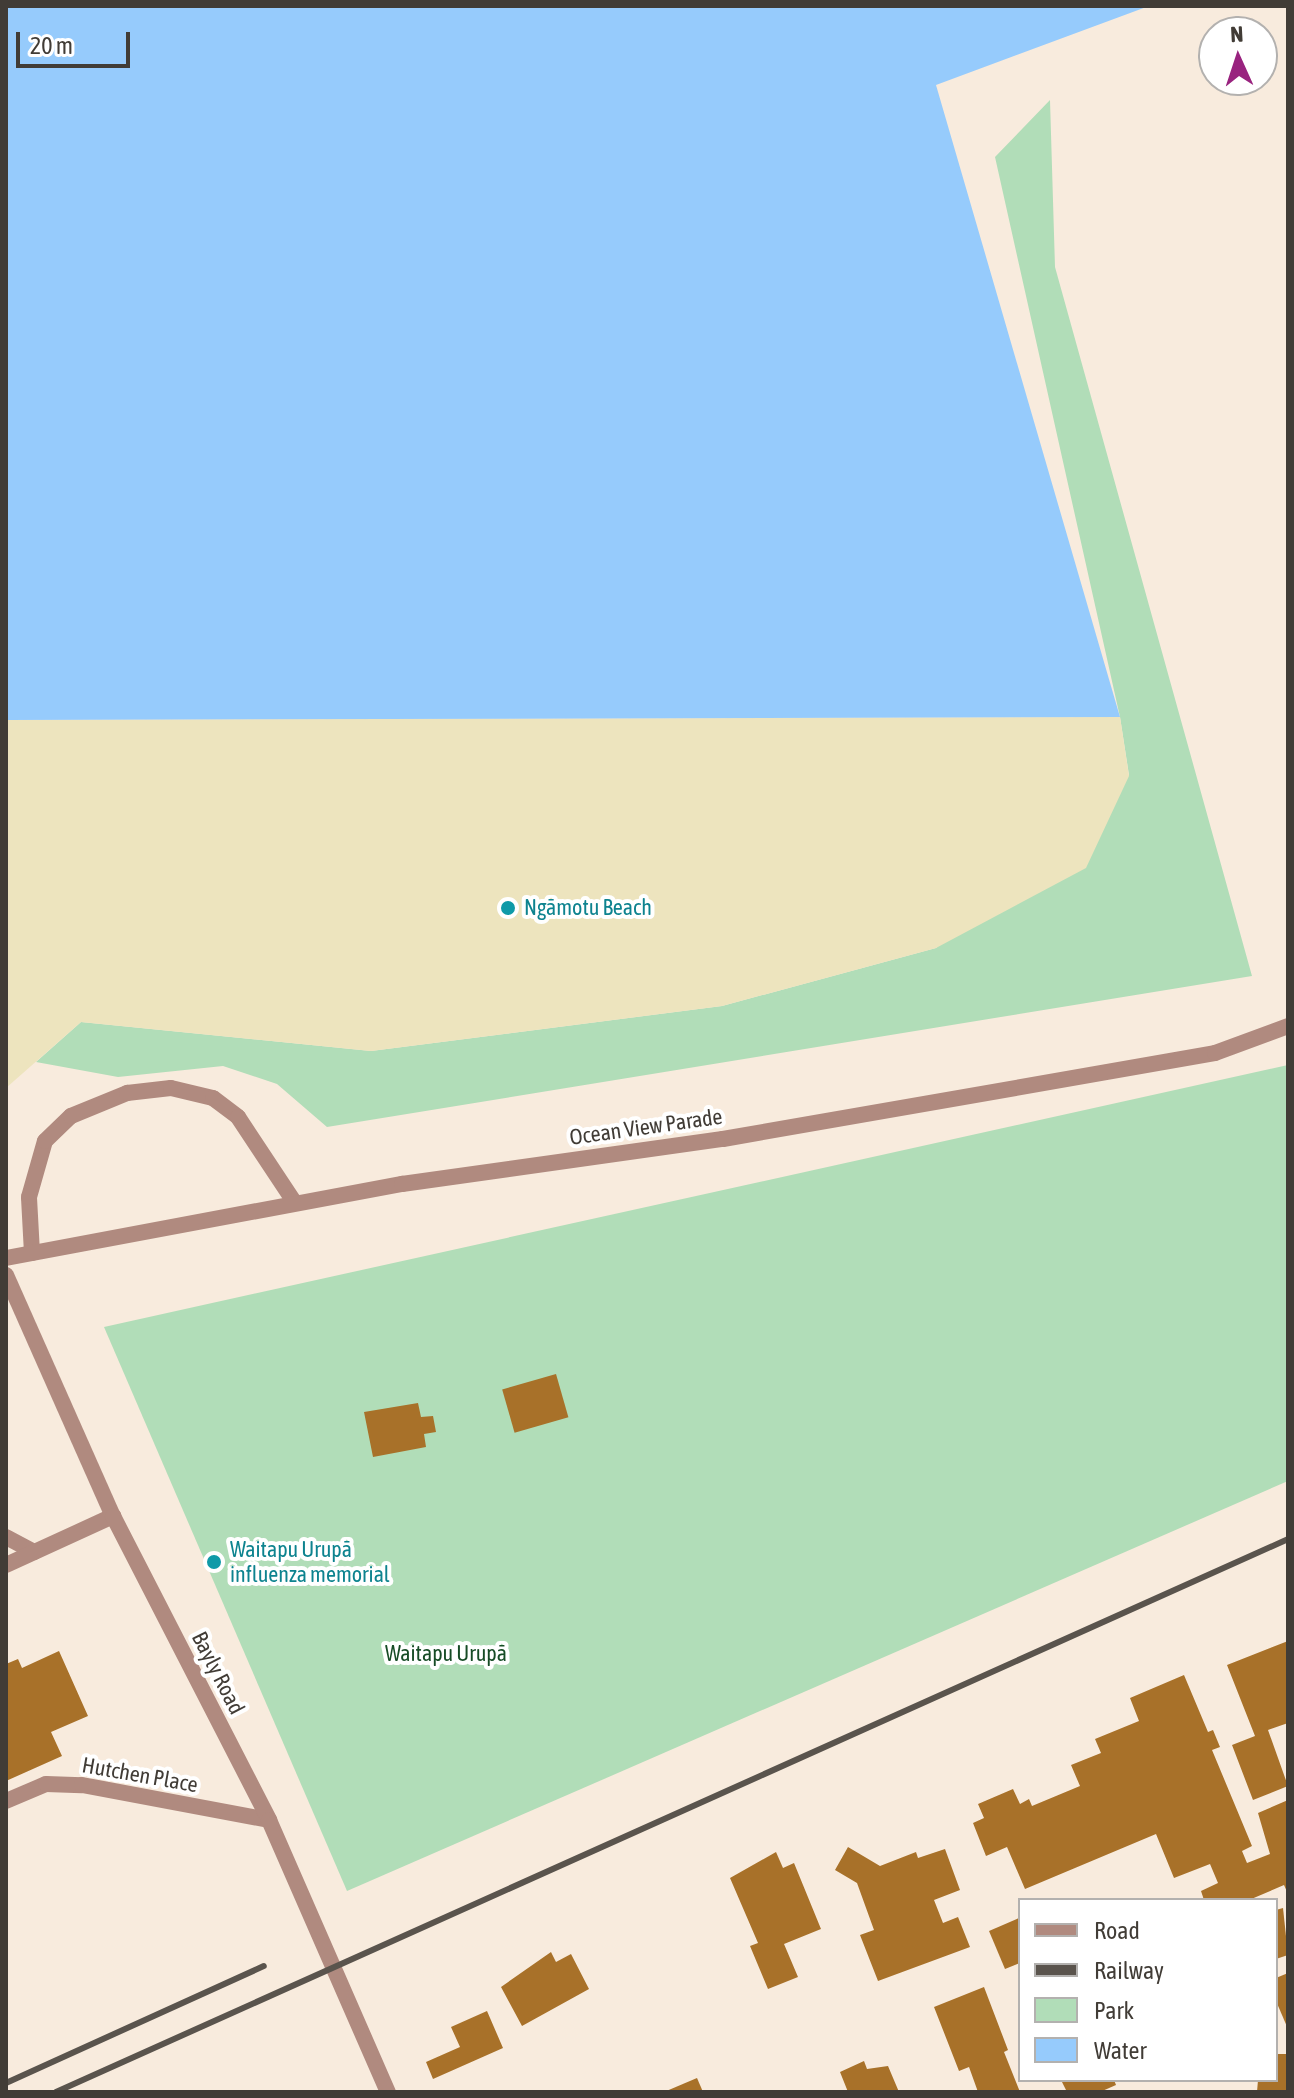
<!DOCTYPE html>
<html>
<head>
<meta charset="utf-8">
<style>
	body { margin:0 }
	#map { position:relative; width:1294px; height:2098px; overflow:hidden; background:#f8ebdd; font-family:"Asap Condensed",sans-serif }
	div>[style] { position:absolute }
	.green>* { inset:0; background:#b1ddb8 }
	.sand>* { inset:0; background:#ede4be }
	.water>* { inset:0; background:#96cbfc }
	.building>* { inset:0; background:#a87129; transform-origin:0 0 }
	.lane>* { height:16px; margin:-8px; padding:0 8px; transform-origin:8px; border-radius:8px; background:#b08a7f }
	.street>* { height:16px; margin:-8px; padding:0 8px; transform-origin:8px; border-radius:8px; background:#b08a7f }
	.rail>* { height:6px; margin:-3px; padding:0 3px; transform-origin:3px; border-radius:3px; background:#5a544d }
	.dots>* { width:22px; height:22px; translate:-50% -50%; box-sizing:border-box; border:4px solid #fff; border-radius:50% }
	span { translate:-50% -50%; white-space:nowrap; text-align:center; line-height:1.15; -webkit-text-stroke:8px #fff; paint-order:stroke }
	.culture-label { font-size:22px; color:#0d838f }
	.left { translate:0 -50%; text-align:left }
	.street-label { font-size:22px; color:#413c36 }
	.park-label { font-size:22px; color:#174c26 }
	.frame { position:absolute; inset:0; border:8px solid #413c36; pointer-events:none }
	.legend { position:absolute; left:1018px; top:1898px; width:260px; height:184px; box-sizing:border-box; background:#fff; border:2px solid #b3b1af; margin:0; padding:10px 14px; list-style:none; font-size:24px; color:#413c36 }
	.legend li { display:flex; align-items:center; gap:16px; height:40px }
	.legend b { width:40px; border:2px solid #b3b1af }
	.north { position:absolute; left:1198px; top:16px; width:80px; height:80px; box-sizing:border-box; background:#fff; border:2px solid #b3b1af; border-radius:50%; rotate:357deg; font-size:22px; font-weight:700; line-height:32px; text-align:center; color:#413c36 }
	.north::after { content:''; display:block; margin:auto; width:28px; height:36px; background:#99237f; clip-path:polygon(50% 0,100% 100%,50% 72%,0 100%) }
	.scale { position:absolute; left:16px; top:32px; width:114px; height:36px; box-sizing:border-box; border:4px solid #413c36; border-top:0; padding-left:10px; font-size:24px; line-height:28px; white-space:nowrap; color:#413c36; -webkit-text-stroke:6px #fff; paint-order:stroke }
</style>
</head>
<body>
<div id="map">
	<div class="green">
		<div style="clip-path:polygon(1050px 100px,1055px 267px,1252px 976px,327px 1127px,277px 1084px,223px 1066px,118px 1077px,36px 1062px,81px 1022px,371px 1051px,722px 1006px,936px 948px,1129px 775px,1120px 717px,995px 157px)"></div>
		<div style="clip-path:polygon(1288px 1065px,1288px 1481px,347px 1891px,104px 1327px)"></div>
	</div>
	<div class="sand">
		<div style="clip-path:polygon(1120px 717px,1129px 776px,1086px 868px,936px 948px,722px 1006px,371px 1051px,81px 1022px,6px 1088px,6px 720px)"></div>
	</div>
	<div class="water">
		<div style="clip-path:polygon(6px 6px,1149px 6px,936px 85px,1120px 717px,6px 720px)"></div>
	</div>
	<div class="building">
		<div style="left:556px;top:1374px;width:45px;height:56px;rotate:74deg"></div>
		<div style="clip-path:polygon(418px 1403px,421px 1417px,433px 1416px,436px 1432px,424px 1434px,426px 1447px,373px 1457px,364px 1412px)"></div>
		<div style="clip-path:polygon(1288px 1641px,1288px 1723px,1268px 1730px,1288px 1786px,1253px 1800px,1232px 1745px,1255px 1736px,1227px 1665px)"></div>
		<div style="clip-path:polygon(59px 1651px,88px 1716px,51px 1732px,62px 1756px,6px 1781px,6px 1664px,18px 1659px,22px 1668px)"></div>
		<div style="clip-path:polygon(1184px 1675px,1208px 1732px,1213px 1730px,1220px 1747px,1212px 1750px,1252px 1846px,1242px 1851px,1247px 1863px,1270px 1854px,1258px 1813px,1288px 1800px,1288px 1894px,1284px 1885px,1249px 1900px,1204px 1900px,1201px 1891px,1218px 1883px,1210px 1864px,1174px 1878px,1156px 1834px,1025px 1889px,1007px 1847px,986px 1856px,973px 1823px,984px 1818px,978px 1804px,1013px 1789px,1020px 1804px,1029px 1799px,1032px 1806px,1080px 1786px,1071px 1765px,1101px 1753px,1095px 1739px,1139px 1721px,1130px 1698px)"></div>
		<div style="clip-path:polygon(848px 1847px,880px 1866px,916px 1852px,918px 1858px,945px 1849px,960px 1890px,934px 1900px,943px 1923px,958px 1917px,970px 1947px,878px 1981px,860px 1935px,874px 1930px,857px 1883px,835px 1870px)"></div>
		<div style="clip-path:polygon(776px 1852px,783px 1868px,794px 1863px,821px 1929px,784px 1944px,798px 1977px,768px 1989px,750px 1946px,758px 1943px,730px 1878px)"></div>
		<div style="clip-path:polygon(1283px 1908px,1288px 1955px,1276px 1959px,1276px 1910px)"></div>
		<div style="clip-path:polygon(1019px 1918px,1020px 1963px,1005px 1969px,989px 1931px)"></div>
		<div style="clip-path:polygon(551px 1952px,556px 1962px,571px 1954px,589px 1989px,522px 2026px,501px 1987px)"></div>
		<div style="clip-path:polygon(1288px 1973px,1288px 2029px,1276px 2001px,1276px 1978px)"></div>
		<div style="clip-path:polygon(984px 1987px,1008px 2050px,1004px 2052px,1020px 2092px,978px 2092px,969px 2067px,959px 2071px,934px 2007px)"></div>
		<div style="clip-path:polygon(487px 2011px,503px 2048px,433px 2079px,426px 2062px,460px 2047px,451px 2027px)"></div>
		<div style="clip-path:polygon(1276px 2054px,1288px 2054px,1288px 2092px,1257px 2092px,1258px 2080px,1276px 2080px)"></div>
		<div style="clip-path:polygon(864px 2061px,867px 2069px,888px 2066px,899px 2092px,848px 2092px,840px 2072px)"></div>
		<div style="clip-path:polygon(697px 2078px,703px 2092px,664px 2092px)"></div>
		<div style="clip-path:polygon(1061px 2080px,1114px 2080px,1116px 2085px,1100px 2092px,1067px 2092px)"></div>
	</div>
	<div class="lane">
		<div style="left:32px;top:1253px;width:56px;rotate:-93.1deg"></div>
		<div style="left:29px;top:1197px;width:58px;rotate:-74.1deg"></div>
		<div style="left:45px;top:1141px;width:36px;rotate:-44deg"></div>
		<div style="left:71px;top:1116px;width:61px;rotate:-22.3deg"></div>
		<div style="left:127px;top:1093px;width:44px;rotate:-6.5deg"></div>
		<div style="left:171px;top:1088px;width:43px;rotate:13.4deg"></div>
		<div style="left:213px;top:1098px;width:31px;rotate:37deg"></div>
		<div style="left:238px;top:1117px;width:103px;rotate:56.5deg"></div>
		<div style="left:6px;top:1537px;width:32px;rotate:28deg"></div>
		<div style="left:6px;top:1565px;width:118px;rotate:-24.6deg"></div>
		<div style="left:6px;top:1801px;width:43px;rotate:-23deg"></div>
		<div style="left:46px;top:1784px;width:36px;rotate:2deg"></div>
		<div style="left:82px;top:1785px;width:190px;rotate:10.6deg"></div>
	</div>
	<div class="street">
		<div style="left:6px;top:1258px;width:403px;rotate:-10.6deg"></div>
		<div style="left:402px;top:1184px;width:324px;rotate:-8deg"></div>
		<div style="left:723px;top:1139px;width:499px;rotate:-9.9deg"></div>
		<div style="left:1215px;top:1053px;width:78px;rotate:-20.3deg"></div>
		<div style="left:6px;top:1275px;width:264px;rotate:66.1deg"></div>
		<div style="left:113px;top:1516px;width:342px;rotate:62.8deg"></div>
		<div style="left:269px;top:1820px;width:297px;rotate:66.4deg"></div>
	</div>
	<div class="rail">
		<div style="left:6px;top:2083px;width:283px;rotate:-24.4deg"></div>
		<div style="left:56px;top:2092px;width:1350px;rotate:-24.17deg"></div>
	</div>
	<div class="dots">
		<div style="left:508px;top:908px;background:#0f9aa8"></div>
		<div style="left:214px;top:1562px;background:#0f9aa8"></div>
	</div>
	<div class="culture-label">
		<span class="left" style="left:524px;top:908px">Ngāmotu Beach</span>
		<span class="left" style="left:230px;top:1562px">Waitapu Urupā<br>influenza memorial</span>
	</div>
	<div class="street-label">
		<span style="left:646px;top:1127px;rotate:-8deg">Ocean View Parade</span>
		<span style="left:218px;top:1673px;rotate:63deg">Bayly Road</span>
		<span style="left:140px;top:1775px;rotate:10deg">Hutchen Place</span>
	</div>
	<div class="park-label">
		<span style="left:446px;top:1654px">Waitapu Urupā</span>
	</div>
	<div class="frame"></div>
	<ul class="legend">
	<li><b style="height:10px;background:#b08a7f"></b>Road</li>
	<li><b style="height:10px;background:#5a544d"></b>Railway</li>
	<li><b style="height:22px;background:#b1ddb8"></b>Park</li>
	<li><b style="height:22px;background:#96cbfc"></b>Water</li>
	</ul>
	<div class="north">N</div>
	<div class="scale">20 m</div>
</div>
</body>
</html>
